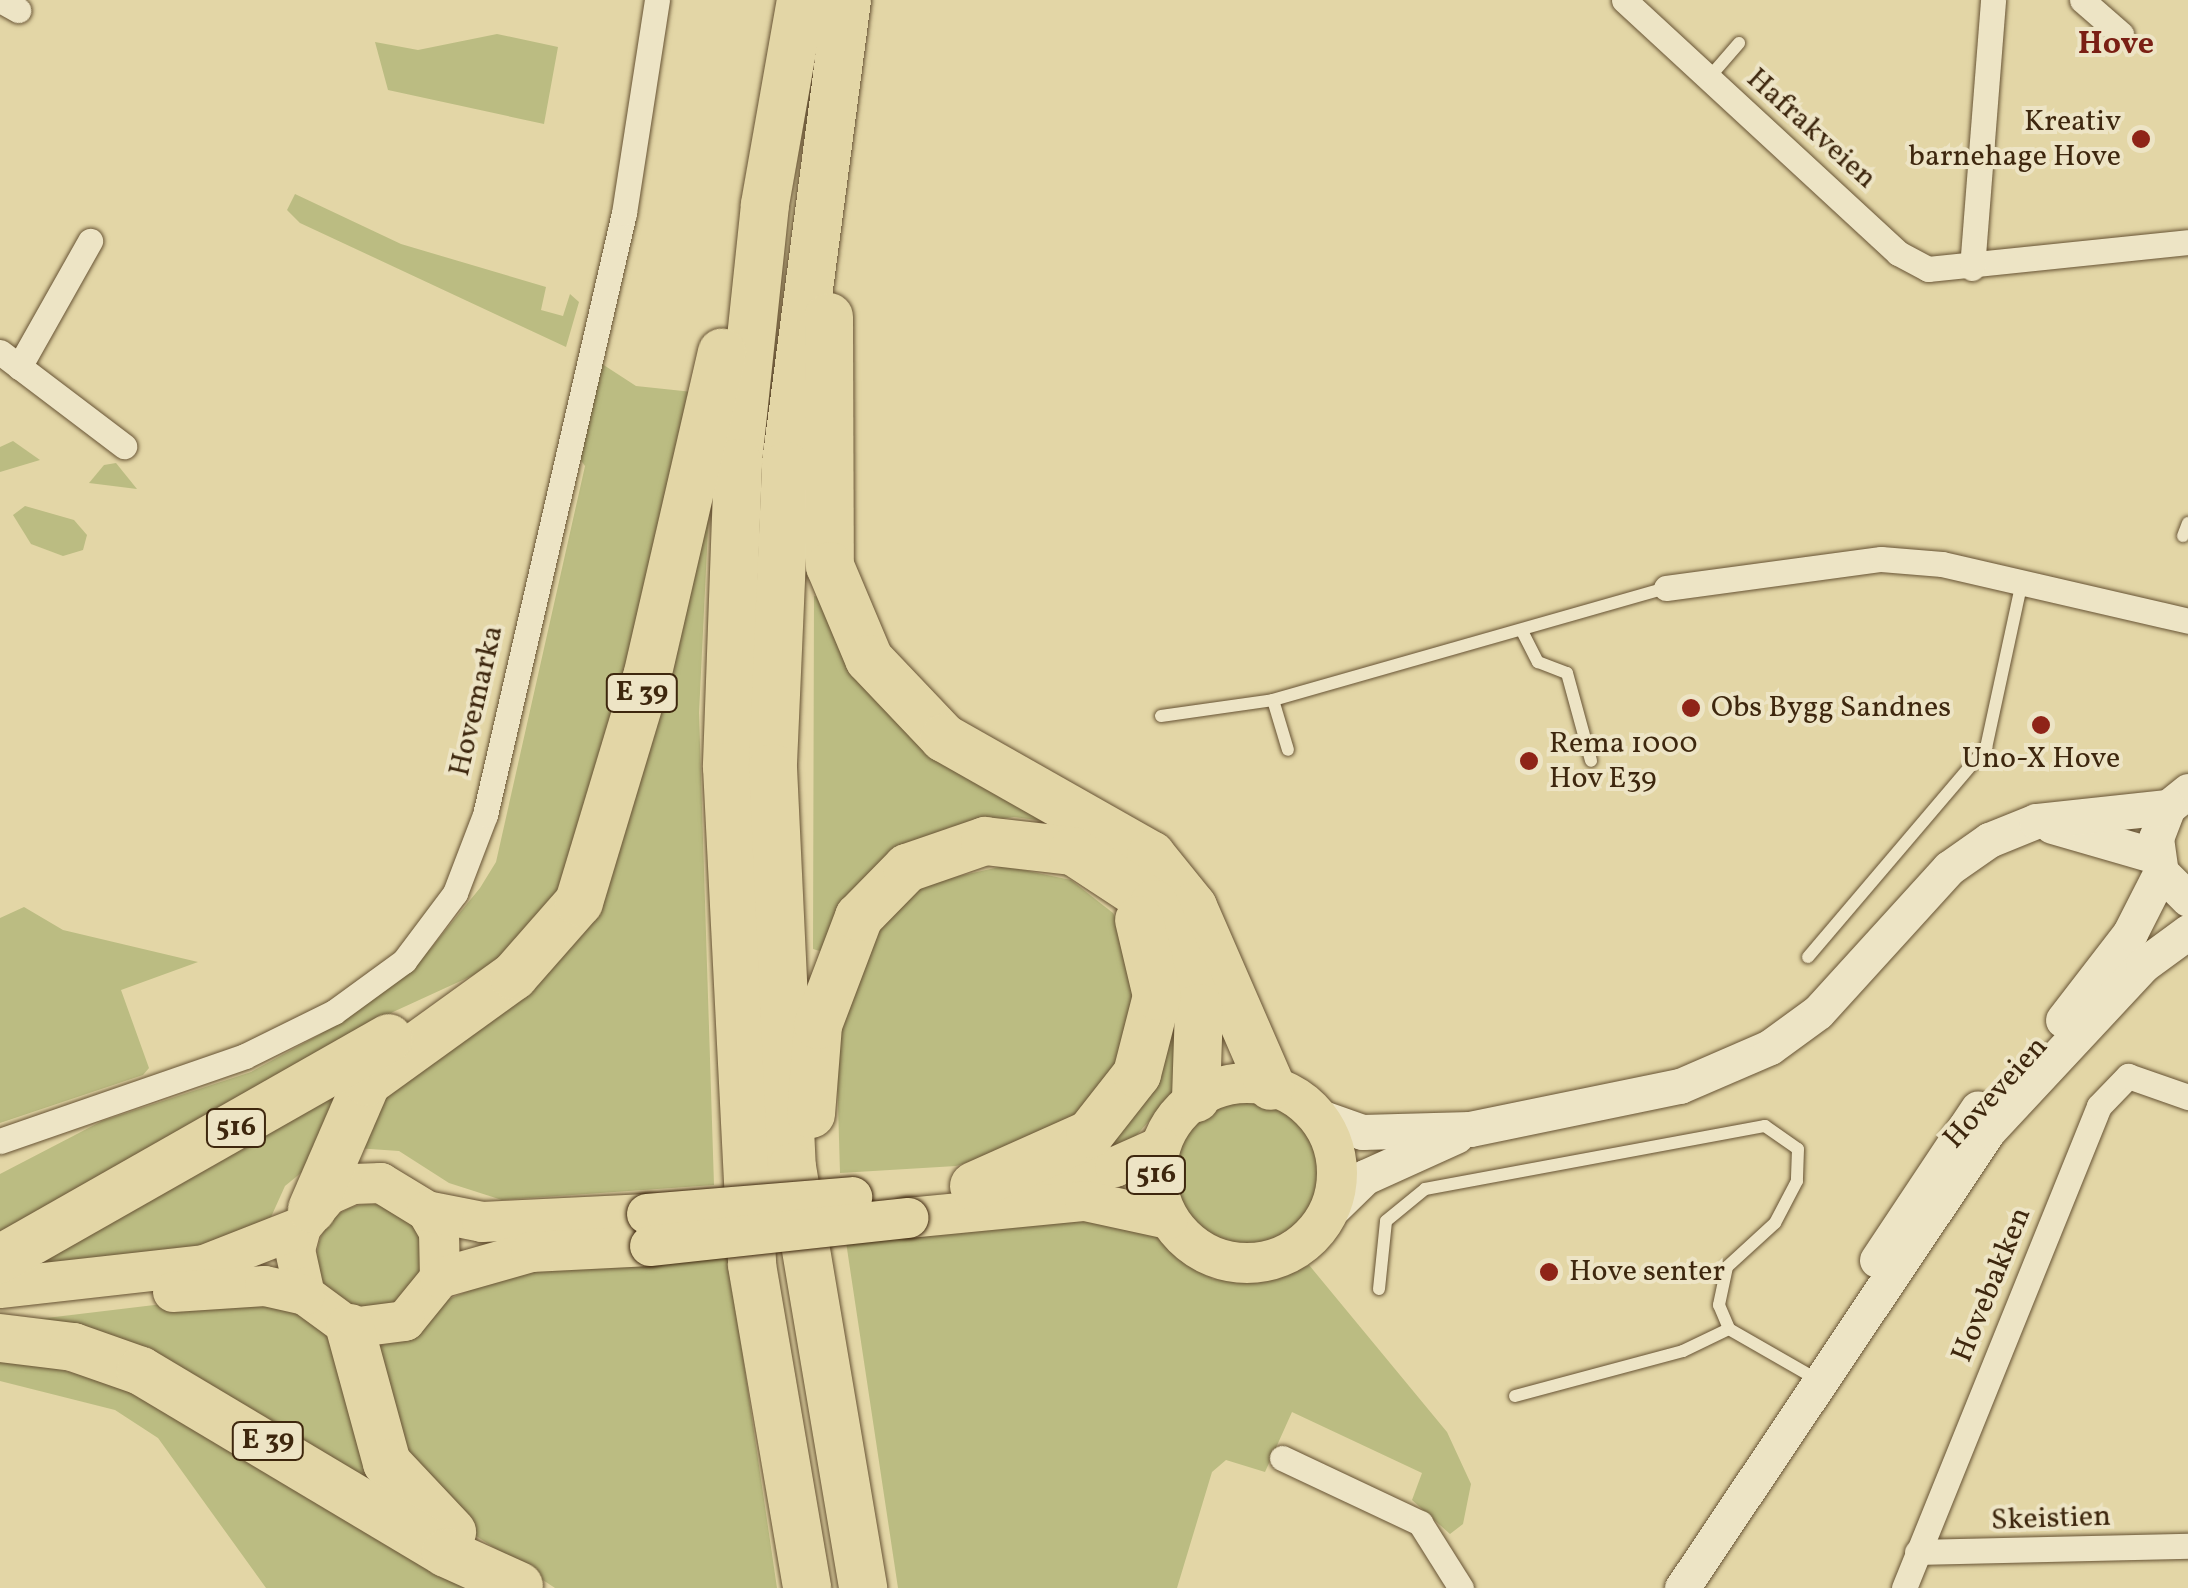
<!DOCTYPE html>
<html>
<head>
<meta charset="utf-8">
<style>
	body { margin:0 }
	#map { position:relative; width:2188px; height:1588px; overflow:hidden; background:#e3d6a6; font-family:Vollkorn,serif }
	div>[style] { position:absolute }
	.green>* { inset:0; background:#bbbc82 }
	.round { border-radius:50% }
	.roads { filter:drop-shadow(0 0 2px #675334) drop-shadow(0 0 2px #675334) }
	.lane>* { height:12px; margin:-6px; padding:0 6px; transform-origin:6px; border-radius:6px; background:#ede4c5 }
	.street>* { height:25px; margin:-12.5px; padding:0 12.5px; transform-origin:12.5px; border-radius:12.5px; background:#ede4c5 }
	.secondary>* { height:35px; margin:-17.5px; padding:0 17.5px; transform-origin:17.5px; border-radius:17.5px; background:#ede4c5 }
	.primary>* { height:40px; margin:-20px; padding:0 20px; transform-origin:20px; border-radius:20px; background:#e3d6a6 }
	.primary>.ring { margin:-20px; padding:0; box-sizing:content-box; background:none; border:40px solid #e3d6a6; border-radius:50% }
	.highway>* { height:48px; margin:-24px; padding:0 24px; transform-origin:24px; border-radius:24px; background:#e3d6a6 }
	.bridges { filter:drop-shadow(0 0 2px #3e270e) drop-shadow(0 0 2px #3e270e) }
	.primary-bridge>* { height:40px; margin:-20px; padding:0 20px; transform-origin:20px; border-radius:20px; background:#e3d6a6 }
	.dots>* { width:28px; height:28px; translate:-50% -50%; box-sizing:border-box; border:5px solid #ede4c5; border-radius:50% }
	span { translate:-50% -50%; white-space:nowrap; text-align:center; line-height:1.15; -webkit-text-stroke:8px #ede4c5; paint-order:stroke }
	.shield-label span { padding:2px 8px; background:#ede4c5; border:2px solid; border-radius:8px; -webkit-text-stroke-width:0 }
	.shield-label { font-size:28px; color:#3e270e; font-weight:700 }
	.poi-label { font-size:30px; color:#3e270e }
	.right { translate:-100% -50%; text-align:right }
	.left { translate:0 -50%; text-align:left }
	.street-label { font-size:30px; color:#3e270e }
	.neighbourhood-label { font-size:32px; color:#7a1f14; font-weight:700 }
</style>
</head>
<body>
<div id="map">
	<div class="green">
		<div style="clip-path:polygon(497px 34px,558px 47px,544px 124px,388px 90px,375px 42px,418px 50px)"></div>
		<div style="clip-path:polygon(295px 194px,401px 244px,546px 287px,541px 310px,563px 316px,570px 294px,579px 302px,566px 347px,300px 223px,287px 210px)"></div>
		<div style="clip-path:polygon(596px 360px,636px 386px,702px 393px,654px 591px,553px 914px,489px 968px,393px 1012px,0 1240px,0 1174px,102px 1121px,251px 1072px,319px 1035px,422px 959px,480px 888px,496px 862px,585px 466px,577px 455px)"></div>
		<div style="clip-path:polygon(13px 441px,40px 460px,0 472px,0 447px)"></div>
		<div style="clip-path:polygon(116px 463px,137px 489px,89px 483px,104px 465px)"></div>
		<div style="clip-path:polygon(25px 506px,74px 520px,87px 535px,83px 550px,63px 556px,31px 544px,13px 515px)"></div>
		<div style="clip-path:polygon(709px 508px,699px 713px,714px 1185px,502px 1200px,449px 1183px,399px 1151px,355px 1148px,369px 1104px,526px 985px)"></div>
		<div style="clip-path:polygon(814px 596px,829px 599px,1059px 823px,1014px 817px,950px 827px,897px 855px,826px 953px,813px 949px)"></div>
		<div style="clip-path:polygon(1004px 866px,1071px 880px,1113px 913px,1128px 942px,1140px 1006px,1108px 1094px,1032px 1142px,956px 1166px,840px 1173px,836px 1035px,865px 938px,914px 886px)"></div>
		<div style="clip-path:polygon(24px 907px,63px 930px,198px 962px,121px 990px,149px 1068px,143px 1075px,0 1123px,0 918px)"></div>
		<div style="clip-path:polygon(1171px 999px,1185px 1080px,1120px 1154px,1060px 1164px)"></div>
		<div style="clip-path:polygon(334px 1084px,348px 1092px,324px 1154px,285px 1186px,271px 1217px,214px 1250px,7px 1277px)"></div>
		<div class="round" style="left:1171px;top:1097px;width:154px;height:154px"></div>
		<div class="round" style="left:317px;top:1204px;width:106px;height:106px"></div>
		<div style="clip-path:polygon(1089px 1217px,1147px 1230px,1213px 1279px,1278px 1279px,1309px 1265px,1447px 1432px,1471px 1484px,1463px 1524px,1450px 1534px,1412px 1500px,1422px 1473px,1292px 1412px,1265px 1472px,1226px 1460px,1212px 1472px,1177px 1588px,898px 1588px,846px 1242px)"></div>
		<div style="clip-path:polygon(728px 1255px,777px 1588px,555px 1588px,452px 1520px,399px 1458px,380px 1346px,410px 1334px,442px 1302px,517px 1270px)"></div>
		<div style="clip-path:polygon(196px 1300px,275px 1300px,328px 1333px,379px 1495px,13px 1322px)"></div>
		<div style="clip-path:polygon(0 1355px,139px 1389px,482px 1588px,266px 1588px,158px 1438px,115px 1410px,0 1381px)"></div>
	</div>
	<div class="roads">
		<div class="lane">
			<div style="left:1707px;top:80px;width:49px;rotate:-49.1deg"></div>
			<div style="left:2183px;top:536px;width:14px;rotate:-69deg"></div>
			<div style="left:1522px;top:631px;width:35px;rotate:63deg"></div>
			<div style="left:1538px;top:662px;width:31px;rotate:21deg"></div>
			<div style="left:1567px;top:673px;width:91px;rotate:74.7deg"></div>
			<div style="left:1273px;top:700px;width:52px;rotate:73.3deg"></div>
			<div style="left:1161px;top:716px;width:113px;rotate:-8.1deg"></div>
			<div style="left:1273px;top:700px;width:409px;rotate:-15.9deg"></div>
			<div style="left:1808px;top:957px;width:275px;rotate:-49.6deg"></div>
			<div style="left:1986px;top:748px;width:171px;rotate:-77.8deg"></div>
			<div style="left:1379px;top:1289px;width:68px;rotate:-84.1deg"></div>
			<div style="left:1386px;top:1221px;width:50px;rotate:-39.4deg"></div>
			<div style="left:1425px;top:1189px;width:346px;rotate:-10.5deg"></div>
			<div style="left:1765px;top:1126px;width:40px;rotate:34.9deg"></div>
			<div style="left:1798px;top:1149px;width:32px;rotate:92deg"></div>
			<div style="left:1797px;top:1181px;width:47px;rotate:117.6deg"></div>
			<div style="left:1775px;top:1223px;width:65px;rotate:137.5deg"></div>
			<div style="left:1727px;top:1267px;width:39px;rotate:102deg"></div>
			<div style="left:1719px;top:1305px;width:26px;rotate:67deg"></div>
			<div style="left:1729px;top:1329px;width:103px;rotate:29.8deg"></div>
			<div style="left:1515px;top:1396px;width:174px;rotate:-15deg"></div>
			<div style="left:1683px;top:1351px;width:51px;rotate:-25.6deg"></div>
		</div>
		<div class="street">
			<div style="left:0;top:0;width:21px;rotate:29deg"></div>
			<div style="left:1624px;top:0;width:373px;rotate:42.7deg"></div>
			<div style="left:1898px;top:253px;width:34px;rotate:28deg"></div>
			<div style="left:1928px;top:269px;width:261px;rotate:-5.9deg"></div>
			<div style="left:2082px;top:0;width:52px;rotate:41.1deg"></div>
			<div style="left:1972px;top:268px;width:269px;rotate:-85.5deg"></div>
			<div style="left:0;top:352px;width:156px;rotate:37.2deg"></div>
			<div style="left:19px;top:367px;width:145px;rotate:-60.6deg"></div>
			<div style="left:1666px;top:588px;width:217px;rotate:-7.7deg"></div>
			<div style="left:1881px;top:559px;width:61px;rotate:4.7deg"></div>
			<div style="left:1942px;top:564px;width:253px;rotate:13deg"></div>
			<div style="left:0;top:1141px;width:259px;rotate:-19.1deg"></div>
			<div style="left:245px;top:1056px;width:99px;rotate:-26.3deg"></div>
			<div style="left:334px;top:1012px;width:87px;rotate:-36.1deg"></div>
			<div style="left:404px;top:961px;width:85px;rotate:-53.1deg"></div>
			<div style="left:455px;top:893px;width:84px;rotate:-69deg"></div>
			<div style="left:485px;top:815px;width:618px;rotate:-77deg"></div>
			<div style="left:624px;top:213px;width:216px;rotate:-81.2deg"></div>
			<div style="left:1282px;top:1458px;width:153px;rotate:25.2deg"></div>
			<div style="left:1420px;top:1523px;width:77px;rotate:57.8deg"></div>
			<div style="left:1917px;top:1552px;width:271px;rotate:-1.3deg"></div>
			<div style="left:1904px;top:1588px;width:520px;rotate:-67.97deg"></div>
			<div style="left:2099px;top:1106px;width:42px;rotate:-46deg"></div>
			<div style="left:2128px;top:1076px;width:64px;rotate:19.3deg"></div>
		</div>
		<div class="secondary">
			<div style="left:2188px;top:791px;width:26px;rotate:141deg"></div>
			<div style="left:2168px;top:807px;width:33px;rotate:111deg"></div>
			<div style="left:2156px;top:838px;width:34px;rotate:82deg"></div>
			<div style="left:2161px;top:872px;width:38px;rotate:45deg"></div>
			<div style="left:2052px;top:826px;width:108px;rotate:16.1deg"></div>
			<div style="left:2063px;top:1020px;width:110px;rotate:-52.4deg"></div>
			<div style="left:2130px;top:933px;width:68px;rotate:-63.1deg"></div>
			<div style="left:1317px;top:1116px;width:48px;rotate:19.6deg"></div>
			<div style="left:1362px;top:1132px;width:108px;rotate:-1.6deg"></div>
			<div style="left:1470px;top:1129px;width:214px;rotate:-11.6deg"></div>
			<div style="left:1680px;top:1086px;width:98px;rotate:-23.4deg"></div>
			<div style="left:1770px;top:1047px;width:59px;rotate:-36.1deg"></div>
			<div style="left:1818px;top:1012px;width:195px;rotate:-47.7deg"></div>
			<div style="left:1949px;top:868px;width:49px;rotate:-35deg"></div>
			<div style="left:1989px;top:840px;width:51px;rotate:-22deg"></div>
			<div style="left:2036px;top:821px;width:133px;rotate:-6.1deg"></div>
			<div style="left:1327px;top:1214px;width:53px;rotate:-44.2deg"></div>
			<div style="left:1365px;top:1177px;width:100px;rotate:-24.3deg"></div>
			<div style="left:1877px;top:1260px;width:182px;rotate:-56.4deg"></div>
			<div style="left:1682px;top:1588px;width:551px;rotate:-56.17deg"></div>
			<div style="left:1989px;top:1130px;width:226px;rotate:-47deg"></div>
			<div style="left:2143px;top:965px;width:56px;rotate:-36.3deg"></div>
		</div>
		<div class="primary">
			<div class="ring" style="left:1157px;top:1083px;width:140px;height:140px"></div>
			<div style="left:1034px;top:1180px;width:82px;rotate:-9.1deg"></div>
			<div style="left:1115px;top:1167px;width:49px;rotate:-24deg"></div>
			<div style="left:427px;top:1211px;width:24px;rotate:60deg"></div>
			<div style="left:439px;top:1232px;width:46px;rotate:88.8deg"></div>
			<div style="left:440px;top:1278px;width:55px;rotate:129.1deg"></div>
			<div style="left:405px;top:1321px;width:55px;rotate:172.7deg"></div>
			<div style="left:350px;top:1328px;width:56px;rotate:-143.7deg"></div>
			<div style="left:305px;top:1295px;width:46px;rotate:-102.5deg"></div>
			<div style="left:295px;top:1250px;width:24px;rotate:-75deg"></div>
			<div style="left:301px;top:1227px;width:42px;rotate:-49.8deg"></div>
			<div style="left:328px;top:1195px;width:27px;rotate:-24deg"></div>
			<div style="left:353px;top:1184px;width:28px;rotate:-2deg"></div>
			<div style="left:381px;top:1183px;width:54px;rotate:31.3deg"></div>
			<div style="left:427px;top:1211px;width:56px;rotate:11.3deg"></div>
			<div style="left:482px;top:1222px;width:165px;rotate:-2.8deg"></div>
			<div style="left:908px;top:1218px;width:178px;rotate:-5.5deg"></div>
			<div style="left:1085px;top:1201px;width:85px;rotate:12.2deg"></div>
			<div style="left:440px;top:1278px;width:95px;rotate:-15.9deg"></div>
			<div style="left:531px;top:1252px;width:119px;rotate:-2.9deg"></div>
			<div style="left:0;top:1288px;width:205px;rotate:-6.4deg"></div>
			<div style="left:204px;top:1265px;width:104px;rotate:-21.4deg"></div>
			<div style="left:173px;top:1292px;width:92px;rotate:-3.7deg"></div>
			<div style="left:265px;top:1286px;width:41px;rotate:12.7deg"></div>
		</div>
		<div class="highway">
			<div style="left:801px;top:0;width:208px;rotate:100deg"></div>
			<div style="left:765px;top:205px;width:259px;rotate:96deg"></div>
			<div style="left:738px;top:463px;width:304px;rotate:92.1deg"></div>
			<div style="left:727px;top:767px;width:499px;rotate:87.1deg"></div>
			<div style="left:752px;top:1265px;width:328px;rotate:80.3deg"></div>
			<div style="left:847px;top:0;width:470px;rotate:97.5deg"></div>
			<div style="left:786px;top:466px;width:302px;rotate:92.5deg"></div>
			<div style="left:773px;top:768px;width:399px;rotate:87.3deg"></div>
			<div style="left:792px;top:1167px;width:427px;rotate:80.4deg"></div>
			<div style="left:829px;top:317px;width:249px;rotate:89.8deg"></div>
			<div style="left:830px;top:566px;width:101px;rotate:67.2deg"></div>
			<div style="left:869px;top:659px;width:109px;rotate:46.5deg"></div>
			<div style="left:944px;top:738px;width:238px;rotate:29.5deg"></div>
			<div style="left:1151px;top:855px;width:67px;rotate:51.1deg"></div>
			<div style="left:1193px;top:907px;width:195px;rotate:66.5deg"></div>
			<div style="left:811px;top:1114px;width:89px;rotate:-85.5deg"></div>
			<div style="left:818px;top:1025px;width:116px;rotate:-69.2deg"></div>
			<div style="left:859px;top:917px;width:69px;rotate:-45.6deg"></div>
			<div style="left:907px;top:868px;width:83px;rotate:-19.1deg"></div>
			<div style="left:985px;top:841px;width:89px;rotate:6.5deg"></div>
			<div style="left:1073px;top:851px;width:97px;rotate:33.2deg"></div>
			<div style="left:1154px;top:904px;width:113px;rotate:66.6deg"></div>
			<div style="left:1199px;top:1008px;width:90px;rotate:91.9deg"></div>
			<div style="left:974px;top:1186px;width:127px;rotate:-24.1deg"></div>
			<div style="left:1090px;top:1134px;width:76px;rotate:-51.9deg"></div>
			<div style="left:1137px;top:1074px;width:81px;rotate:-75.6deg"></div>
			<div style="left:1157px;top:996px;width:78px;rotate:-103.3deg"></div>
			<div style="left:312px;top:1209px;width:138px;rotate:-66.6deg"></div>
			<div style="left:367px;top:1082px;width:181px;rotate:-35.8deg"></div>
			<div style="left:514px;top:976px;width:98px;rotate:-48.7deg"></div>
			<div style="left:579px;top:902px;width:235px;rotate:-73.2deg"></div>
			<div style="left:647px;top:677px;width:333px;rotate:-77deg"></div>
			<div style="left:0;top:1259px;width:447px;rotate:-29.6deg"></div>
			<div style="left:350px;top:1328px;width:140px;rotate:74.7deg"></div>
			<div style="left:387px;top:1463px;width:95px;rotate:46.7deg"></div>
			<div style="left:0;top:1338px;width:74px;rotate:7deg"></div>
			<div style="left:73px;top:1347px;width:72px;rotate:19.4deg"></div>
			<div style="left:141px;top:1371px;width:355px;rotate:30.8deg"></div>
			<div style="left:446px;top:1553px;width:80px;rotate:24.3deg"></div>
		</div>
	</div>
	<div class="bridges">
		<div class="primary-bridge">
			<div style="left:647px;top:1214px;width:206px;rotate:-4.7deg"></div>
			<div style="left:650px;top:1246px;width:260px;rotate:-6.2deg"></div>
		</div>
	</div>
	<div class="dots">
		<div style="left:2141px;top:139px;background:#8f2418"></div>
		<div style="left:1691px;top:708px;background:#8f2418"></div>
		<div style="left:2041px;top:725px;background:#8f2418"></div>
		<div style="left:1529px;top:761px;background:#8f2418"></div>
		<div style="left:1549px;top:1272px;background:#8f2418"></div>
	</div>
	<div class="shield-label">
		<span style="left:642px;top:693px">E 39</span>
		<span style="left:236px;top:1128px">516</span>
		<span style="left:1156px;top:1175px">516</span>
		<span style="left:268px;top:1441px">E 39</span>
	</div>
	<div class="poi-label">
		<span class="right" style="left:2121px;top:139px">Kreativ<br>barnehage Hove</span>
		<span class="left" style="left:1711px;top:708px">Obs Bygg Sandnes</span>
		<span class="left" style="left:1549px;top:761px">Rema 1000<br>Hov E39</span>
		<span style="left:2041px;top:759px">Uno-X Hove</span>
		<span class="left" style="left:1569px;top:1272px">Hove senter</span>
	</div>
	<div class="street-label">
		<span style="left:1811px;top:129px;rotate:42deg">Hafrakveien</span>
		<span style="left:477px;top:701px;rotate:-77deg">Hovemarka</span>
		<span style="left:1996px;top:1093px;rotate:-48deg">Hoveveien</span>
		<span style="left:1992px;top:1285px;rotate:-68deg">Hovebakken</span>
		<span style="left:2051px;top:1519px;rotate:-2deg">Skeistien</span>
	</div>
	<div class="neighbourhood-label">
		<span style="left:2116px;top:45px">Hove</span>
	</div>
</div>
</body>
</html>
